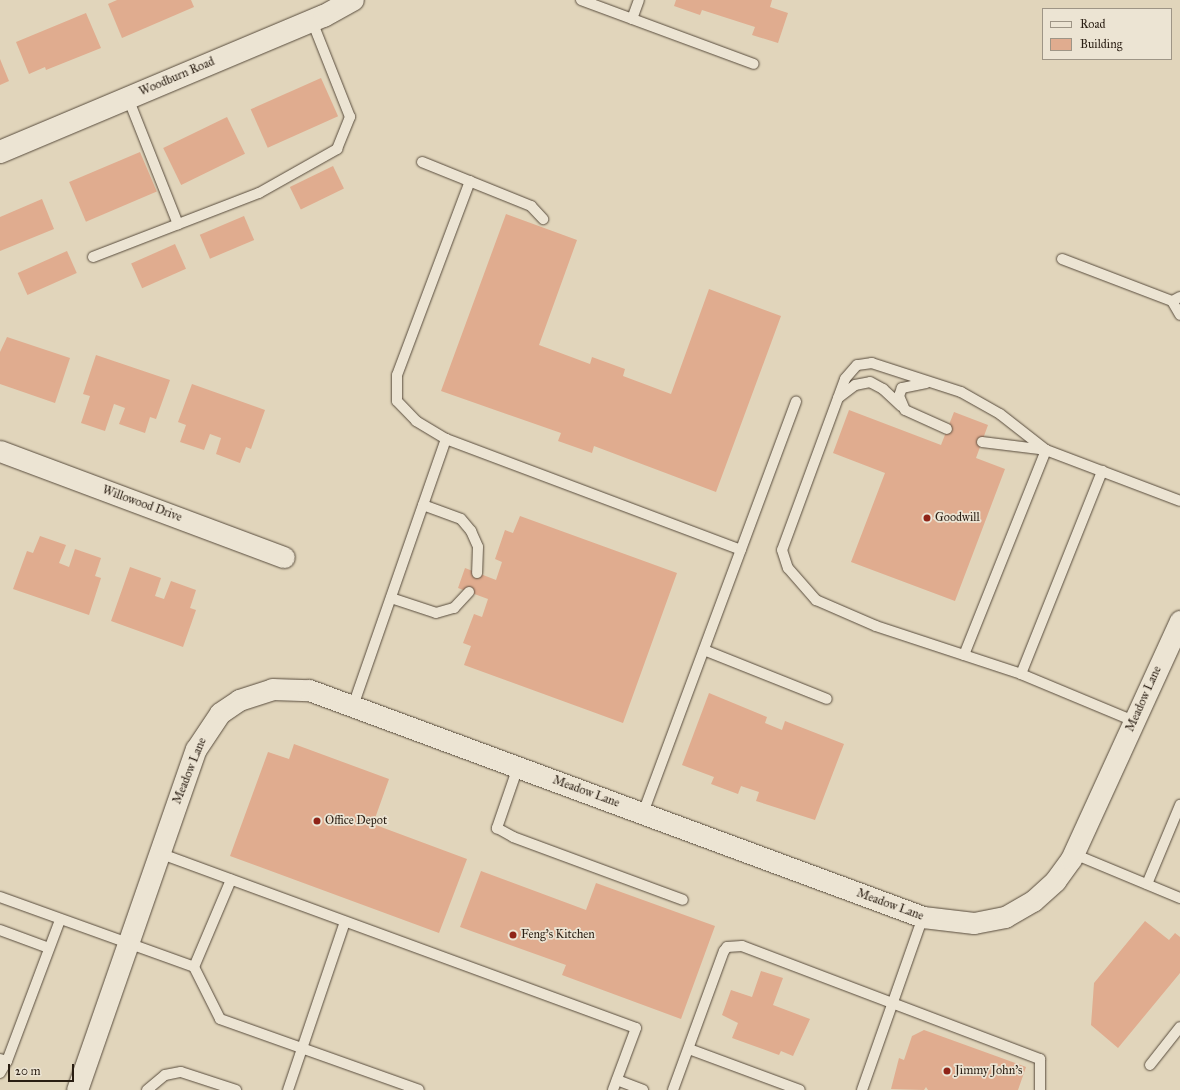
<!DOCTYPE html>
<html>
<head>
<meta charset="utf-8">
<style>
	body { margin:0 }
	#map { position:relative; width:1180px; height:1090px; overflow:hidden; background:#e1d5bb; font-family:"IM FELL Great Primer",serif }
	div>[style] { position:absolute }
	.building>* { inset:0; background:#e0ac8f; transform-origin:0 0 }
	.roads { filter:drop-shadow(0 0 1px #584c3d) drop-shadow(0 0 1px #584c3d) }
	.lane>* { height:10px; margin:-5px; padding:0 5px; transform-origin:5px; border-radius:5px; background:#ece4d3 }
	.street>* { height:21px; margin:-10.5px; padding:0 10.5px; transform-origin:10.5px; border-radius:10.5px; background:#ece4d3 }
	.secondary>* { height:22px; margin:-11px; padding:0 11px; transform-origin:11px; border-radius:11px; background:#ece4d3 }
	.dots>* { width:11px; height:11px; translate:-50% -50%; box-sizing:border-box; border:2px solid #ece4d3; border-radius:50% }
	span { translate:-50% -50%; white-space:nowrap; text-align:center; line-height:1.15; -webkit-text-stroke:3.5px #ece4d3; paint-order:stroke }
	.street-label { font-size:12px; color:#2a1e13 }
	.poi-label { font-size:12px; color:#2a1e13 }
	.left { translate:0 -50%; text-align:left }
	.legend { position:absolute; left:1042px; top:8px; width:130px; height:52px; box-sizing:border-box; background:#ece4d3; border:1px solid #9e9586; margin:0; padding:5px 7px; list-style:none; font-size:12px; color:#2a1e13 }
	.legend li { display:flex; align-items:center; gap:8px; height:20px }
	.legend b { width:20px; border:1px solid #9e9586 }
	.scale { position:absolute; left:8px; top:1064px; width:66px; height:18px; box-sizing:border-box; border:2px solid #2a1e13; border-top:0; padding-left:5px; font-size:12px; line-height:14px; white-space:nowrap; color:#2a1e13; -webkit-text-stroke:3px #ece4d3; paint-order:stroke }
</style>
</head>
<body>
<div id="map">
	<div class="building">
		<div style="clip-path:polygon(117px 0,191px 0,194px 7px,122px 38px,108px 4px)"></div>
		<div style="clip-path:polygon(676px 0,772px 0,770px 7px,788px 13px,778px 43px,752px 35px,755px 27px,702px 10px,700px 15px,674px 6px)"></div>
		<div style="clip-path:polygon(86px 13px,101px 48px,46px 70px,45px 67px,29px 74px,16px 42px)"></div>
		<div style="clip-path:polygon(0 59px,9px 81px,0 85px)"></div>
		<div style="left:321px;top:78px;width:42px;height:77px;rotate:66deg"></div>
		<div style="left:227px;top:117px;width:41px;height:71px;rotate:64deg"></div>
		<div style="left:140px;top:152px;width:43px;height:77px;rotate:67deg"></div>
		<div style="left:333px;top:166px;width:25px;height:48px;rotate:64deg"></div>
		<div style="clip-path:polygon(42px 199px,54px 229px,0 251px,0 217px)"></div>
		<div style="clip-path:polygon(506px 214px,577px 240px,539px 345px,590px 364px,592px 357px,625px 369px,623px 376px,671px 394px,709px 289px,781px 316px,716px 492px,594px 446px,592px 453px,558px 441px,561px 433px,441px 391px)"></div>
		<div style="left:244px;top:216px;width:26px;height:48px;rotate:67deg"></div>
		<div style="left:175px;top:244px;width:27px;height:48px;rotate:66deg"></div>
		<div style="left:67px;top:251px;width:24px;height:54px;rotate:66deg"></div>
		<div style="clip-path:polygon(7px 337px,70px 358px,55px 403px,0 384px,0 352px)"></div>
		<div style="clip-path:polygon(96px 355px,170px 380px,156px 419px,150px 417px,145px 433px,119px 424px,125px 408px,114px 404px,105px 431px,81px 423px,90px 396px,83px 394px)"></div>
		<div style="clip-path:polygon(192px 384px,265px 410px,251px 449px,246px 447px,240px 463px,216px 454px,221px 438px,210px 434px,204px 450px,180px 442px,186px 425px,178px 422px)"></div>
		<div style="clip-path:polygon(849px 410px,941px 445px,954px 412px,988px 425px,976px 458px,1005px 469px,955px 601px,851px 562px,885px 473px,833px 453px)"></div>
		<div style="clip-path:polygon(520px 516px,677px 573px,623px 723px,464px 665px,471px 646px,463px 643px,474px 614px,482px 617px,488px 599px,458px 588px,465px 568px,496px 580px,502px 562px,495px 559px,505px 530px,513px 533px)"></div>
		<div style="clip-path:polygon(40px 536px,66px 545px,59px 563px,69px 567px,75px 549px,101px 558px,95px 576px,101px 578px,89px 615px,13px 589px,27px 551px,33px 553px)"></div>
		<div style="clip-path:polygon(130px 567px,161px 578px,155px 596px,164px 599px,171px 581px,196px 590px,190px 608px,196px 610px,183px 647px,111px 621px)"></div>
		<div style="clip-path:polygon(709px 693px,767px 717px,765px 723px,782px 730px,785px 721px,844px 744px,815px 820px,756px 801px,759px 792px,741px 786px,738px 794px,711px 784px,714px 777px,682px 765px)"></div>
		<div style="clip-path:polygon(294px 744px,389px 779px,373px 824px,467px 859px,439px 933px,230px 856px,268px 752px,289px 759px)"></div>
		<div style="clip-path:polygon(481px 871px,586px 910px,596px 883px,715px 926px,681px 1019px,562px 975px,566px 965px,460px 927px)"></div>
		<div style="clip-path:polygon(1145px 921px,1169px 940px,1175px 933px,1180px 937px,1180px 973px,1118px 1048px,1091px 1025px,1094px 983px)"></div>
		<div style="clip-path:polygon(761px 971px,783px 978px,773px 1005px,810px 1019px,793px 1056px,781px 1051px,779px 1055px,732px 1038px,738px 1023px,722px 1015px,731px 990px,752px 997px)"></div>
		<div style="clip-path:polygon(924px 1030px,1026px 1067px,1018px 1090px,928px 1090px,926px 1087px,924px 1090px,891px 1089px,899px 1058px,904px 1060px,912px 1036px)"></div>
	</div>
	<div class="roads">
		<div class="lane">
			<div style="left:581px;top:0;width:184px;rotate:20.3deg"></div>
			<div style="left:632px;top:19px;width:20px;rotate:-70deg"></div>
			<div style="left:128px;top:98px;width:136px;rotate:68.4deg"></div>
			<div style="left:422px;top:162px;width:118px;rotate:22deg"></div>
			<div style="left:531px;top:206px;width:18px;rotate:47deg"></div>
			<div style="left:470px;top:181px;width:207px;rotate:110.6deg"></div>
			<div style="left:397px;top:375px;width:26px;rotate:90deg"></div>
			<div style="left:397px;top:401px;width:28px;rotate:46deg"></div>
			<div style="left:416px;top:421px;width:35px;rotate:31deg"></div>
			<div style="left:446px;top:439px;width:315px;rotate:20.6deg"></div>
			<div style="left:93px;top:257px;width:178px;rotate:-21.1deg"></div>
			<div style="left:259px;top:193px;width:90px;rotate:-29.4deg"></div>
			<div style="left:337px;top:149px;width:35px;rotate:-68deg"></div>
			<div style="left:350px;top:117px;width:103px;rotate:-111.6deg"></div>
			<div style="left:1062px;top:259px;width:118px;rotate:20.9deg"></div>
			<div style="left:1180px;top:297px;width:9px;rotate:153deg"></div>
			<div style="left:1172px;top:301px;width:16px;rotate:60deg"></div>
			<div style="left:926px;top:383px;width:25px;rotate:168deg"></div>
			<div style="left:902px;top:388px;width:9px;rotate:111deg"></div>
			<div style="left:899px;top:396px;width:15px;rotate:67deg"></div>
			<div style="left:905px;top:410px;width:46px;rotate:24.3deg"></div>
			<div style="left:838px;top:398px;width:21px;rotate:-37deg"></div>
			<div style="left:855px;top:385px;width:15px;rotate:-11deg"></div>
			<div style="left:870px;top:382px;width:15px;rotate:28deg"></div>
			<div style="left:883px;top:389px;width:25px;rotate:43deg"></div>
			<div style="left:982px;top:442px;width:64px;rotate:7.1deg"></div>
			<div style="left:1046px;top:450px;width:143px;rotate:20.8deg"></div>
			<div style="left:1046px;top:450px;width:58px;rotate:-142deg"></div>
			<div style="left:1000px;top:414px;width:45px;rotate:-150.6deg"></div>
			<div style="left:961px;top:392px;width:94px;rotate:-162deg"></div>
			<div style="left:872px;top:363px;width:15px;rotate:172deg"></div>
			<div style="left:857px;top:365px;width:18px;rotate:131deg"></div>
			<div style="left:845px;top:379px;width:182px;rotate:110.2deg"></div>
			<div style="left:782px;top:550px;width:19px;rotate:72deg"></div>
			<div style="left:788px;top:568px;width:43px;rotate:48.8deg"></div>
			<div style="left:816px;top:600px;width:65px;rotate:23.4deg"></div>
			<div style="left:876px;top:626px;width:153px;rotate:18.3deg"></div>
			<div style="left:1021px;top:674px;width:122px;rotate:22.6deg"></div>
			<div style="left:423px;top:505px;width:40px;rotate:20.2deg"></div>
			<div style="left:461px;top:519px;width:16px;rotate:50deg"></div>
			<div style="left:471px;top:531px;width:17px;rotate:66deg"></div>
			<div style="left:478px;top:547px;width:26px;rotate:92deg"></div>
			<div style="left:391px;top:598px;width:47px;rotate:18.4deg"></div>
			<div style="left:436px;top:613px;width:19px;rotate:-16deg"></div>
			<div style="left:454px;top:608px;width:22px;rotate:-47deg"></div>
			<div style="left:704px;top:650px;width:132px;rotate:21.7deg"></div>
			<div style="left:964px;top:655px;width:221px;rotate:-68.2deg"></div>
			<div style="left:1021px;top:674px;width:219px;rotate:-68.2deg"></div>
			<div style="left:353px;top:706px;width:283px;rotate:-70.8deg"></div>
			<div style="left:518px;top:767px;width:65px;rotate:109deg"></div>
			<div style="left:497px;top:828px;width:18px;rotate:29deg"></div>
			<div style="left:513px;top:837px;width:181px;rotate:20.3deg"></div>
			<div style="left:643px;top:813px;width:439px;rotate:-69.6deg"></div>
			<div style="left:159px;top:853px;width:508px;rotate:20.15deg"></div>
			<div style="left:636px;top:1028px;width:66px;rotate:110.4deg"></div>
			<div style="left:1074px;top:854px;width:115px;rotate:22.5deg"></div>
			<div style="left:1147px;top:884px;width:86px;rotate:-67.3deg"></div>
			<div style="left:0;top:897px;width:206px;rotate:19.8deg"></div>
			<div style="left:194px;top:967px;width:58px;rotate:63.4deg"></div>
			<div style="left:220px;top:1019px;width:211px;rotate:19.6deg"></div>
			<div style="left:0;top:930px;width:52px;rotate:20.2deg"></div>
			<div style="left:194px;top:967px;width:95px;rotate:-67deg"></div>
			<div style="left:689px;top:1049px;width:118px;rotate:20.3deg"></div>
			<div style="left:0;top:1059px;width:7px;rotate:16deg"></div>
			<div style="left:7px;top:1061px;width:151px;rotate:-69.4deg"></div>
			<div style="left:1150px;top:1065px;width:48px;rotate:-51.7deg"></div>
			<div style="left:0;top:1073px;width:14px;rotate:-60deg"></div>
			<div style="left:617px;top:1080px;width:28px;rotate:21deg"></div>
			<div style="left:147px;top:1090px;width:23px;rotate:-40deg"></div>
			<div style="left:165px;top:1075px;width:16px;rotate:-11deg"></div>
			<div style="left:181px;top:1072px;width:58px;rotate:18.1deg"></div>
			<div style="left:288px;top:1090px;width:177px;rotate:-71.3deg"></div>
			<div style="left:673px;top:1090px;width:148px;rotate:-69.9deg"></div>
			<div style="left:724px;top:951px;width:5px;rotate:-53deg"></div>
			<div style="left:727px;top:947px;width:15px;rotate:-4deg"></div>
			<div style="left:742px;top:946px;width:319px;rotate:20.8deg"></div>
			<div style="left:1040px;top:1059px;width:31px;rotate:90deg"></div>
			<div style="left:862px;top:1090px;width:183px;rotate:-70.6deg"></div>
		</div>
		<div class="street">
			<div style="left:0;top:451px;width:303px;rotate:20.5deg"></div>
			<div style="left:77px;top:1090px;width:361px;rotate:-70.8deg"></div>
			<div style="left:196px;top:749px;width:43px;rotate:-56.3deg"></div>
			<div style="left:220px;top:713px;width:23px;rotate:-34deg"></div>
			<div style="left:239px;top:700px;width:35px;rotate:-18deg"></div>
			<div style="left:272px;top:689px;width:37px;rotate:2deg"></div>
			<div style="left:309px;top:690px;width:655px;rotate:20.29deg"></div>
			<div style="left:923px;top:917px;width:51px;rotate:6.7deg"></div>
			<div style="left:974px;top:923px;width:32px;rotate:-11deg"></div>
			<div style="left:1005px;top:917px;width:32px;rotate:-30deg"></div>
			<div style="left:1033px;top:901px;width:30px;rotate:-42deg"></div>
			<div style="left:1055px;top:881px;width:27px;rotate:-54deg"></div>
			<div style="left:1071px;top:859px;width:262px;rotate:-65.4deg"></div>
		</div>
		<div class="secondary">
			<div style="left:0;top:152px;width:351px;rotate:-22.8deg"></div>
			<div style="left:324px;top:16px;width:33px;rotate:-29deg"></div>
		</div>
	</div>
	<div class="dots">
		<div style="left:927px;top:518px;background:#8f2418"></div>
		<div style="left:317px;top:821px;background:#8f2418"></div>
		<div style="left:513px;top:935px;background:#8f2418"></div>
		<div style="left:947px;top:1071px;background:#8f2418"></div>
	</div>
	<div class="street-label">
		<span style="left:177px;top:77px;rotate:-23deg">Woodburn Road</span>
		<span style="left:142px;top:504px;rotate:20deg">Willowood Drive</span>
		<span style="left:1144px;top:699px;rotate:-66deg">Meadow Lane</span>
		<span style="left:190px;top:771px;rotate:-68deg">Meadow Lane</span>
		<span style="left:586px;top:792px;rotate:20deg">Meadow Lane</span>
		<span style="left:890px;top:905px;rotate:20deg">Meadow Lane</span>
	</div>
	<div class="poi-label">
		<span class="left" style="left:935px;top:518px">Goodwill</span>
		<span class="left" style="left:325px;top:821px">Office Depot</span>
		<span class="left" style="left:521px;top:935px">Feng's Kitchen</span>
		<span class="left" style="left:955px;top:1071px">Jimmy John's</span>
	</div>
	<ul class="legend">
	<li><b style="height:5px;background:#ece4d3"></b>Road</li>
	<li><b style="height:11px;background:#e0ac8f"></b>Building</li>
	</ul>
	<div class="scale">20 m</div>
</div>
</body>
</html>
